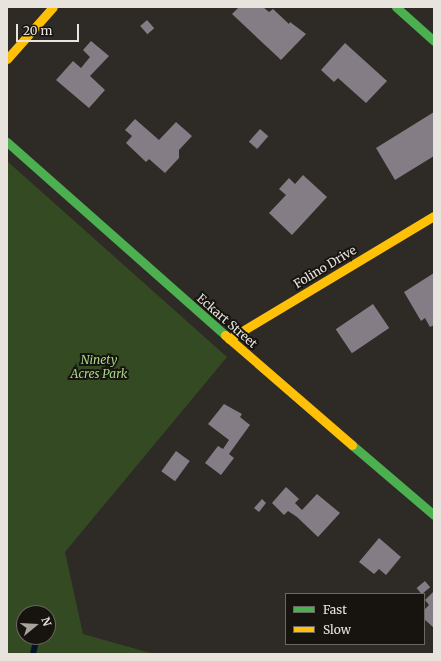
<!DOCTYPE html>
<html>
<head>
<meta charset="utf-8">
<style>
	body { margin:0 }
	#map { position:relative; width:441px; height:661px; overflow:hidden; background:#2e2a26; font-family:Merriweather,serif }
	div>[style] { position:absolute }
	.green>* { inset:0; background:#334a23 }
	.stream>* { height:6px; margin:-3px; padding:0 3px; transform-origin:3px; border-radius:3px; background:#041427 }
	.building>* { inset:0; background:#847d86; transform-origin:0 0 }
	.fast>* { height:9px; margin:-4.5px; padding:0 4.5px; transform-origin:4.5px; border-radius:4.5px; background:#4caf50 }
	.slow>* { height:9px; margin:-4.5px; padding:0 4.5px; transform-origin:4.5px; border-radius:4.5px; background:#ffc107 }
	span { translate:-50% -50%; white-space:nowrap; text-align:center; line-height:1.15; -webkit-text-stroke:4px #171410; paint-order:stroke }
	.street-label { font-size:12px; color:#e8e4dd }
	.park-label { font-size:12px; color:#a6d689; font-style:italic }
	.frame { position:absolute; inset:0; border:8px solid #e8e4dd; pointer-events:none }
	.legend { position:absolute; left:285px; top:593px; width:140px; height:52px; box-sizing:border-box; background:#171410; border:1px solid #6b6762; margin:0; padding:5px 7px; list-style:none; font-size:12px; color:#e8e4dd }
	.legend li { display:flex; align-items:center; gap:8px; height:20px }
	.legend b { width:20px; border:1px solid #6b6762 }
	.north { position:absolute; left:16px; top:605px; width:40px; height:40px; box-sizing:border-box; background:#171410; border:1px solid #6b6762; border-radius:50%; rotate:72deg; font-size:11px; font-weight:700; line-height:16px; text-align:center; color:#e8e4dd }
	.north::after { content:''; display:block; margin:auto; width:14px; height:18px; background:#a7a39d; clip-path:polygon(50% 0,100% 100%,50% 72%,0 100%) }
	.scale { position:absolute; left:16px; top:24px; width:63px; height:18px; box-sizing:border-box; border:2px solid #e8e4dd; border-top:0; padding-left:5px; font-size:12px; line-height:14px; white-space:nowrap; color:#e8e4dd; -webkit-text-stroke:3px #171410; paint-order:stroke }
</style>
</head>
<body>
<div id="map">
	<div class="green">
		<div style="clip-path:polygon(evenodd,7px 161px,227px 357px,65px 552px,83px 634px,154px 654px,7px 654px,7px 161px,24px 613px,48px 613px,48px 637px,24px 637px,24px 613px)"></div>
	</div>
	<div class="stream">
		<div style="left:33px;top:654px;width:17px;rotate:-77deg"></div>
	</div>
	<div class="building">
		<div style="clip-path:polygon(239px 7px,263px 7px,269px 12px,273px 9px,289px 24px,290px 22px,306px 34px,281px 60px,232px 14px)"></div>
		<div style="left:147px;top:20px;width:11px;height:9px;rotate:49deg"></div>
		<div style="clip-path:polygon(91px 41px,109px 56px,90px 76px,105px 90px,89px 108px,56px 80px,73px 61px,81px 68px,90px 57px,83px 50px)"></div>
		<div style="clip-path:polygon(345px 43px,387px 81px,366px 103px,338px 78px,334px 82px,321px 70px)"></div>
		<div style="clip-path:polygon(434px 112px,434px 156px,395px 180px,376px 148px)"></div>
		<div style="clip-path:polygon(135px 119px,159px 140px,176px 122px,192px 136px,179px 150px,179px 158px,165px 173px,149px 159px,146px 162px,126px 143px,132px 136px,125px 130px)"></div>
		<div style="left:260px;top:129px;width:11px;height:17px;rotate:41deg"></div>
		<div style="clip-path:polygon(303px 175px,327px 197px,292px 235px,269px 213px,286px 195px,279px 189px,289px 178px,295px 184px)"></div>
		<div style="clip-path:polygon(434px 273px,434px 325px,430px 327px,425px 318px,421px 321px,404px 292px)"></div>
		<div style="left:373px;top:304px;width:29px;height:45px;rotate:56deg"></div>
		<div style="clip-path:polygon(224px 404px,242px 414px,240px 417px,250px 425px,229px 454px,234px 458px,221px 475px,205px 463px,218px 446px,223px 449px,229px 440px,208px 424px)"></div>
		<div style="left:176px;top:451px;width:17px;height:25px;rotate:36deg"></div>
		<div style="clip-path:polygon(286px 487px,299px 499px,295px 503px,302px 510px,317px 494px,340px 513px,318px 537px,297px 517px,288px 511px,284px 515px,272px 503px)"></div>
		<div style="clip-path:polygon(262px 499px,266px 503px,259px 512px,254px 508px)"></div>
		<div style="clip-path:polygon(379px 538px,401px 557px,386px 575px,379px 569px,374px 574px,359px 562px)"></div>
		<div style="left:425px;top:581px;width:8px;height:11px;rotate:50deg"></div>
		<div style="clip-path:polygon(434px 591px,434px 628px,424px 619px,424px 610px,429px 605px,425px 600px)"></div>
	</div>
	<div class="fast">
		<div style="left:396px;top:7px;width:51px;rotate:41.8deg"></div>
		<div style="left:7px;top:142px;width:291px;rotate:41.5deg"></div>
		<div style="left:352px;top:445px;width:108px;rotate:40.5deg"></div>
	</div>
	<div class="slow">
		<div style="left:7px;top:59px;width:69px;rotate:-48.5deg"></div>
		<div style="left:225px;top:335px;width:168px;rotate:40.9deg"></div>
		<div style="left:229px;top:339px;width:239px;rotate:-31deg"></div>
	</div>
	<div class="street-label">
		<span style="left:325px;top:267px;rotate:-31deg">Folino Drive</span>
		<span style="left:227px;top:321px;rotate:41deg">Eckart Street</span>
	</div>
	<div class="park-label">
		<span style="left:99px;top:367px">Ninety<br>Acres Park</span>
	</div>
	<div class="frame"></div>
	<ul class="legend">
	<li><b style="height:5px;background:#4caf50"></b>Fast</li>
	<li><b style="height:5px;background:#ffc107"></b>Slow</li>
	</ul>
	<div class="north">N</div>
	<div class="scale">20 m</div>
</div>
</body>
</html>
